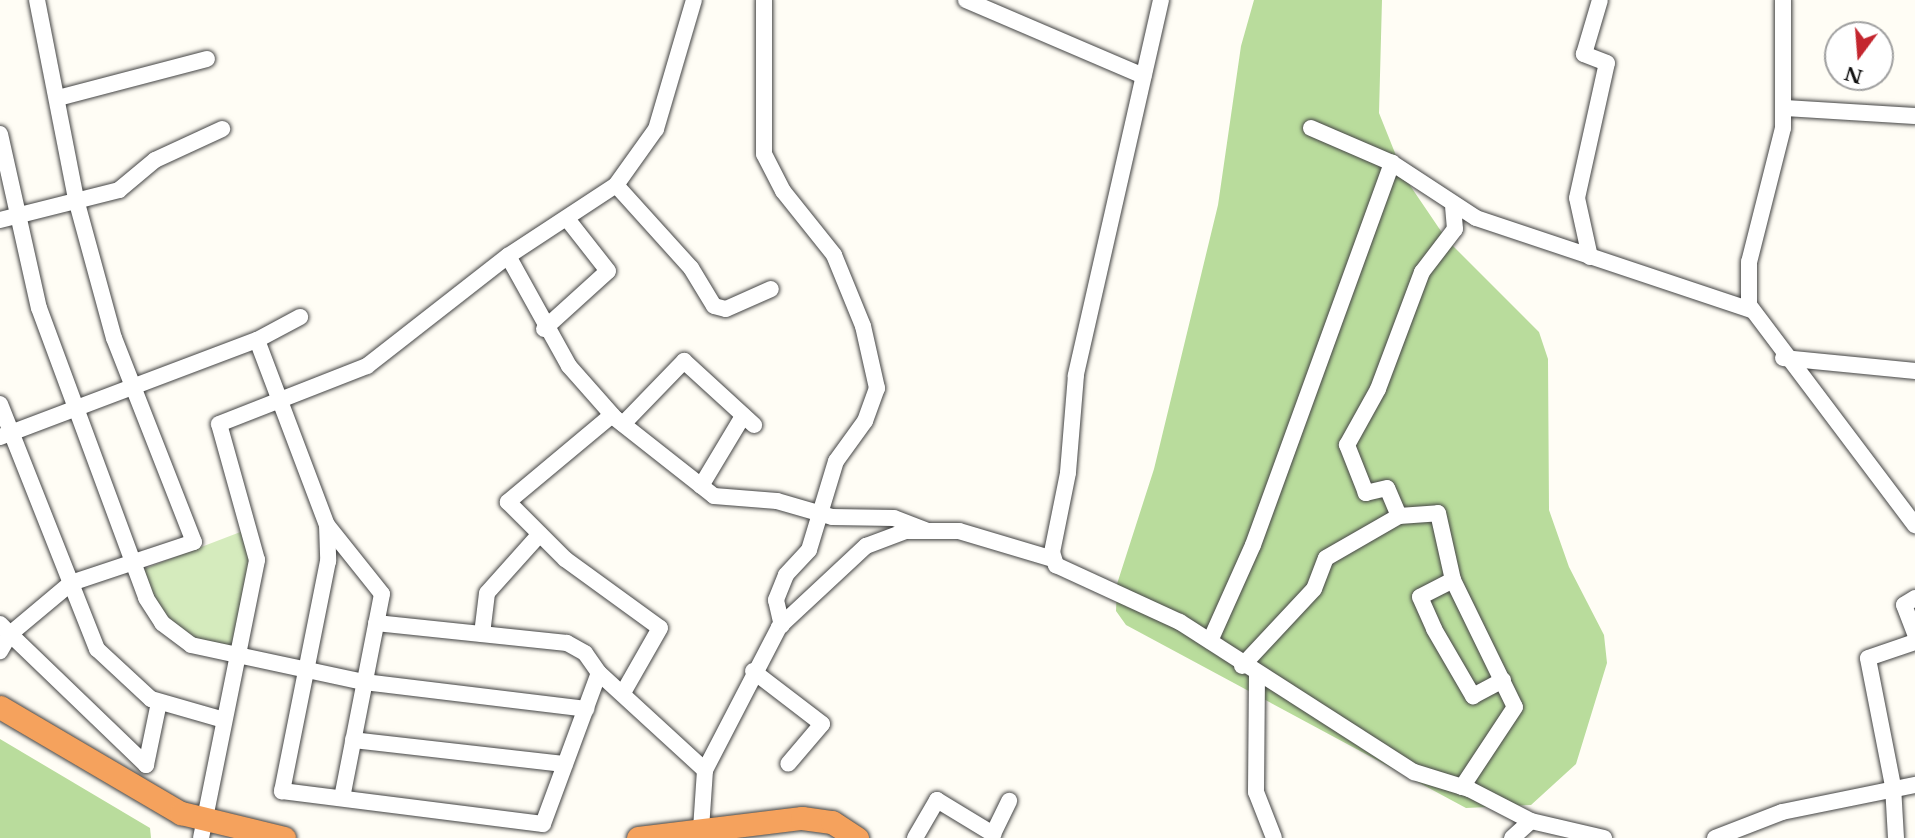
<!DOCTYPE html>
<html>
<head>
<meta charset="utf-8">
<style>
	body { margin:0 }
	#map { position:relative; width:1915px; height:838px; overflow:hidden; background:#fffdf5; font-family:"Libre Baskerville",serif }
	div>[style] { position:absolute }
	.green>* { inset:0; background:#d5ebbd }
	.forest>* { inset:0; background:#b9dc9c }
	.roads { filter:drop-shadow(0 0 2px #444) drop-shadow(0 0 2px #444) }
	.minor>* { height:16px; margin:-8px; padding:0 8px; transform-origin:8px; border-radius:8px; background:#fff }
	.highway>* { height:23px; margin:-11.5px; padding:0 11.5px; transform-origin:11.5px; border-radius:11.5px; background:#f5a25d }
	span { translate:-50% -50%; white-space:nowrap; text-align:center; line-height:1.15; -webkit-text-stroke:7px #fff; paint-order:stroke }
	.north { position:absolute; left:1824px; top:21px; width:70px; height:70px; box-sizing:border-box; background:#fff; border:2px solid #a0a0a0; border-radius:50%; rotate:196deg; font-size:19px; font-weight:700; line-height:28px; text-align:center; color:#111 }
	.north::after { content:''; display:block; margin:auto; width:24px; height:32px; background:#c4262e; clip-path:polygon(50% 0,100% 100%,50% 72%,0 100%) }
</style>
</head>
<body>
<div id="map">
	<div class="green">
		<div style="clip-path:polygon(243px 531px,254px 543px,238px 655px,171px 631px,136px 572px)"></div>
	</div>
	<div class="forest">
		<div style="clip-path:polygon(1254px 0,1382px 0,1379px 113px,1405px 178px,1447px 240px,1539px 332px,1548px 359px,1549px 510px,1569px 567px,1604px 635px,1607px 663px,1576px 764px,1531px 805px,1466px 808px,1126px 625px,1116px 611px,1117px 584px,1154px 469px,1218px 205px,1241px 46px)"></div>
		<div style="clip-path:polygon(0 739px,150px 828px,151px 838px,0 838px)"></div>
	</div>
	<div class="roads">
		<div class="minor">
			<div style="left:37px;top:0;width:207px;rotate:78.9deg"></div>
			<div style="left:77px;top:203px;width:140px;rotate:74.7deg"></div>
			<div style="left:114px;top:338px;width:219px;rotate:68.6deg"></div>
			<div style="left:194px;top:542px;width:130px;rotate:161.6deg"></div>
			<div style="left:71px;top:583px;width:80px;rotate:140.1deg"></div>
			<div style="left:10px;top:634px;width:189px;rotate:43.9deg"></div>
			<div style="left:146px;top:765px;width:64px;rotate:-78.3deg"></div>
			<div style="left:764px;top:0;width:154px;rotate:90deg"></div>
			<div style="left:764px;top:154px;width:42px;rotate:62.8deg"></div>
			<div style="left:783px;top:191px;width:82px;rotate:51.4deg"></div>
			<div style="left:834px;top:255px;width:77px;rotate:67.8deg"></div>
			<div style="left:863px;top:326px;width:64px;rotate:77.3deg"></div>
			<div style="left:877px;top:388px;width:35px;rotate:110deg"></div>
			<div style="left:865px;top:421px;width:49px;rotate:125.9deg"></div>
			<div style="left:836px;top:461px;width:93px;rotate:106.9deg"></div>
			<div style="left:809px;top:550px;width:34px;rotate:133deg"></div>
			<div style="left:786px;top:575px;width:27px;rotate:112deg"></div>
			<div style="left:776px;top:600px;width:26px;rotate:77deg"></div>
			<div style="left:966px;top:0;width:193px;rotate:23.2deg"></div>
			<div style="left:1161px;top:0;width:385px;rotate:102.8deg"></div>
			<div style="left:1076px;top:375px;width:98px;rotate:94.7deg"></div>
			<div style="left:1068px;top:473px;width:81px;rotate:101.4deg"></div>
			<div style="left:1052px;top:552px;width:14px;rotate:73deg"></div>
			<div style="left:1056px;top:565px;width:136px;rotate:24.7deg"></div>
			<div style="left:1180px;top:622px;width:278px;rotate:32.7deg"></div>
			<div style="left:1414px;top:772px;width:58px;rotate:17.2deg"></div>
			<div style="left:1469px;top:789px;width:70px;rotate:27.3deg"></div>
			<div style="left:1531px;top:821px;width:75px;rotate:13.1deg"></div>
			<div style="left:1783px;top:0;width:128px;rotate:90deg"></div>
			<div style="left:1783px;top:128px;width:138px;rotate:104.2deg"></div>
			<div style="left:1749px;top:262px;width:43px;rotate:90deg"></div>
			<div style="left:1749px;top:305px;width:276px;rotate:53deg"></div>
			<div style="left:58px;top:98px;width:154px;rotate:-14.7deg"></div>
			<div style="left:1785px;top:108px;width:130px;rotate:3.5deg"></div>
			<div style="left:1311px;top:128px;width:88px;rotate:23.4deg"></div>
			<div style="left:1392px;top:163px;width:100px;rotate:33.2deg"></div>
			<div style="left:1476px;top:218px;width:290px;rotate:18.5deg"></div>
			<div style="left:0;top:134px;width:178px;rotate:77.4deg"></div>
			<div style="left:39px;top:308px;width:309px;rotate:69.7deg"></div>
			<div style="left:146px;top:598px;width:30px;rotate:57deg"></div>
			<div style="left:162px;top:623px;width:36px;rotate:37deg"></div>
			<div style="left:191px;top:645px;width:177px;rotate:12.1deg"></div>
			<div style="left:364px;top:682px;width:224px;rotate:6.9deg"></div>
			<div style="left:616px;top:185px;width:112px;rotate:47.9deg"></div>
			<div style="left:691px;top:268px;width:44px;rotate:58.8deg"></div>
			<div style="left:714px;top:306px;width:12px;rotate:14deg"></div>
			<div style="left:726px;top:309px;width:49px;rotate:-24deg"></div>
			<div style="left:0;top:220px;width:123px;rotate:-14.1deg"></div>
			<div style="left:119px;top:190px;width:47px;rotate:-39.8deg"></div>
			<div style="left:155px;top:160px;width:74px;rotate:-24.8deg"></div>
			<div style="left:508px;top:256px;width:126px;rotate:61deg"></div>
			<div style="left:569px;top:366px;width:69px;rotate:48.5deg"></div>
			<div style="left:615px;top:418px;width:126px;rotate:38.2deg"></div>
			<div style="left:714px;top:496px;width:63px;rotate:4.5deg"></div>
			<div style="left:777px;top:501px;width:57px;rotate:16.2deg"></div>
			<div style="left:832px;top:517px;width:62px;rotate:0.9deg"></div>
			<div style="left:894px;top:518px;width:34px;rotate:21deg"></div>
			<div style="left:1590px;top:257px;width:60px;rotate:-102.4deg"></div>
			<div style="left:1577px;top:198px;width:138px;rotate:-77.5deg"></div>
			<div style="left:1607px;top:63px;width:25px;rotate:-159deg"></div>
			<div style="left:1584px;top:54px;width:56px;rotate:-73.5deg"></div>
			<div style="left:544px;top:329px;width:86px;rotate:-42.2deg"></div>
			<div style="left:608px;top:271px;width:65px;rotate:-128.1deg"></div>
			<div style="left:257px;top:340px;width:198px;rotate:69.3deg"></div>
			<div style="left:327px;top:525px;width:36px;rotate:88deg"></div>
			<div style="left:328px;top:561px;width:235px;rotate:101.3deg"></div>
			<div style="left:282px;top:791px;width:263px;rotate:7.2deg"></div>
			<div style="left:543px;top:824px;width:161px;rotate:-69.7deg"></div>
			<div style="left:599px;top:673px;width:24px;rotate:-125deg"></div>
			<div style="left:585px;top:653px;width:21px;rotate:-151deg"></div>
			<div style="left:567px;top:643px;width:192px;rotate:-174deg"></div>
			<div style="left:1783px;top:358px;width:133px;rotate:5.6deg"></div>
			<div style="left:0;top:404px;width:264px;rotate:68.4deg"></div>
			<div style="left:97px;top:649px;width:74px;rotate:42.8deg"></div>
			<div style="left:151px;top:699px;width:76px;rotate:16deg"></div>
			<div style="left:612px;top:415px;width:136px;rotate:140.1deg"></div>
			<div style="left:508px;top:502px;width:81px;rotate:45deg"></div>
			<div style="left:565px;top:559px;width:117px;rotate:36deg"></div>
			<div style="left:660px;top:628px;width:73px;rotate:119.7deg"></div>
			<div style="left:623px;top:424px;width:88px;rotate:-45.9deg"></div>
			<div style="left:684px;top:361px;width:95px;rotate:42.4deg"></div>
			<div style="left:0;top:437px;width:275px;rotate:-20.7deg"></div>
			<div style="left:257px;top:340px;width:49px;rotate:-28.1deg"></div>
			<div style="left:701px;top:486px;width:82px;rotate:-59deg"></div>
			<div style="left:1399px;top:516px;width:30px;rotate:-113deg"></div>
			<div style="left:1387px;top:488px;width:22px;rotate:167deg"></div>
			<div style="left:1366px;top:493px;width:52px;rotate:-111.6deg"></div>
			<div style="left:1347px;top:445px;width:64px;rotate:-61deg"></div>
			<div style="left:1378px;top:389px;width:125px;rotate:-69.4deg"></div>
			<div style="left:1422px;top:272px;width:54px;rotate:-52.5deg"></div>
			<div style="left:1455px;top:229px;width:21px;rotate:-95deg"></div>
			<div style="left:327px;top:525px;width:88px;rotate:51.4deg"></div>
			<div style="left:382px;top:594px;width:208px;rotate:101.1deg"></div>
			<div style="left:1453px;top:580px;width:37px;rotate:153deg"></div>
			<div style="left:1420px;top:597px;width:35px;rotate:66deg"></div>
			<div style="left:1434px;top:629px;width:78px;rotate:59.8deg"></div>
			<div style="left:1473px;top:696px;width:34px;rotate:-28deg"></div>
			<div style="left:1915px;top:598px;width:13px;rotate:148deg"></div>
			<div style="left:1904px;top:605px;width:31px;rotate:69deg"></div>
			<div style="left:0;top:624px;width:14px;rotate:45deg"></div>
			<div style="left:10px;top:634px;width:20px;rotate:120deg"></div>
			<div style="left:482px;top:634px;width:41px;rotate:-83deg"></div>
			<div style="left:487px;top:593px;width:79px;rotate:-48.1deg"></div>
			<div style="left:1210px;top:641px;width:105px;rotate:-65.9deg"></div>
			<div style="left:1253px;top:545px;width:407px;rotate:-70deg"></div>
			<div style="left:1242px;top:666px;width:105px;rotate:-46.9deg"></div>
			<div style="left:1314px;top:589px;width:33px;rotate:-69deg"></div>
			<div style="left:1326px;top:558px;width:84px;rotate:-29.9deg"></div>
			<div style="left:1399px;top:516px;width:39px;rotate:-4deg"></div>
			<div style="left:1438px;top:513px;width:69px;rotate:77.4deg"></div>
			<div style="left:1453px;top:580px;width:141px;rotate:64deg"></div>
			<div style="left:1515px;top:707px;width:96px;rotate:123.5deg"></div>
			<div style="left:753px;top:671px;width:87px;rotate:37.5deg"></div>
			<div style="left:822px;top:724px;width:52px;rotate:130.4deg"></div>
			<div style="left:599px;top:673px;width:144px;rotate:42.5deg"></div>
			<div style="left:1257px;top:675px;width:117px;rotate:90.5deg"></div>
			<div style="left:1256px;top:792px;width:49px;rotate:68.6deg"></div>
			<div style="left:353px;top:740px;width:213px;rotate:6.5deg"></div>
			<div style="left:701px;top:829px;width:59px;rotate:-86.1deg"></div>
			<div style="left:705px;top:770px;width:161px;rotate:-62.6deg"></div>
			<div style="left:779px;top:627px;width:119px;rotate:-43deg"></div>
			<div style="left:866px;top:546px;width:43px;rotate:-20.6deg"></div>
			<div style="left:906px;top:531px;width:53px"></div>
			<div style="left:959px;top:531px;width:98px;rotate:16.6deg"></div>
			<div style="left:201px;top:838px;width:284px;rotate:-78.6deg"></div>
			<div style="left:257px;top:560px;width:141px;rotate:-105.6deg"></div>
			<div style="left:219px;top:424px;width:159px;rotate:-21.4deg"></div>
			<div style="left:367px;top:366px;width:179px;rotate:-38deg"></div>
			<div style="left:508px;top:256px;width:129px;rotate:-33.3deg"></div>
			<div style="left:616px;top:185px;width:69px;rotate:-54.5deg"></div>
			<div style="left:656px;top:129px;width:134px;rotate:-73.6deg"></div>
			<div style="left:915px;top:838px;width:44px;rotate:-59.9deg"></div>
			<div style="left:937px;top:800px;width:66px;rotate:31.3deg"></div>
			<div style="left:993px;top:834px;width:37px;rotate:-64deg"></div>
			<div style="left:1512px;top:838px;width:25px;rotate:-42deg"></div>
			<div style="left:1715px;top:838px;width:72px;rotate:-21.2deg"></div>
			<div style="left:1782px;top:812px;width:136px;rotate:-11.5deg"></div>
			<div style="left:1896px;top:838px;width:52px;rotate:-93.3deg"></div>
			<div style="left:1893px;top:786px;width:130px;rotate:-101.1deg"></div>
			<div style="left:1868px;top:658px;width:50px;rotate:-18.8deg"></div>
		</div>
		<div class="highway">
			<div style="left:0;top:707px;width:210px;rotate:30.4deg"></div>
			<div style="left:181px;top:813px;width:106px;rotate:13.6deg"></div>
			<div style="left:638px;top:838px;width:165px;rotate:-7deg"></div>
			<div style="left:802px;top:818px;width:30px;rotate:8deg"></div>
			<div style="left:832px;top:822px;width:30px;rotate:33deg"></div>
		</div>
	</div>
	<div class="north">N</div>
</div>
</body>
</html>
